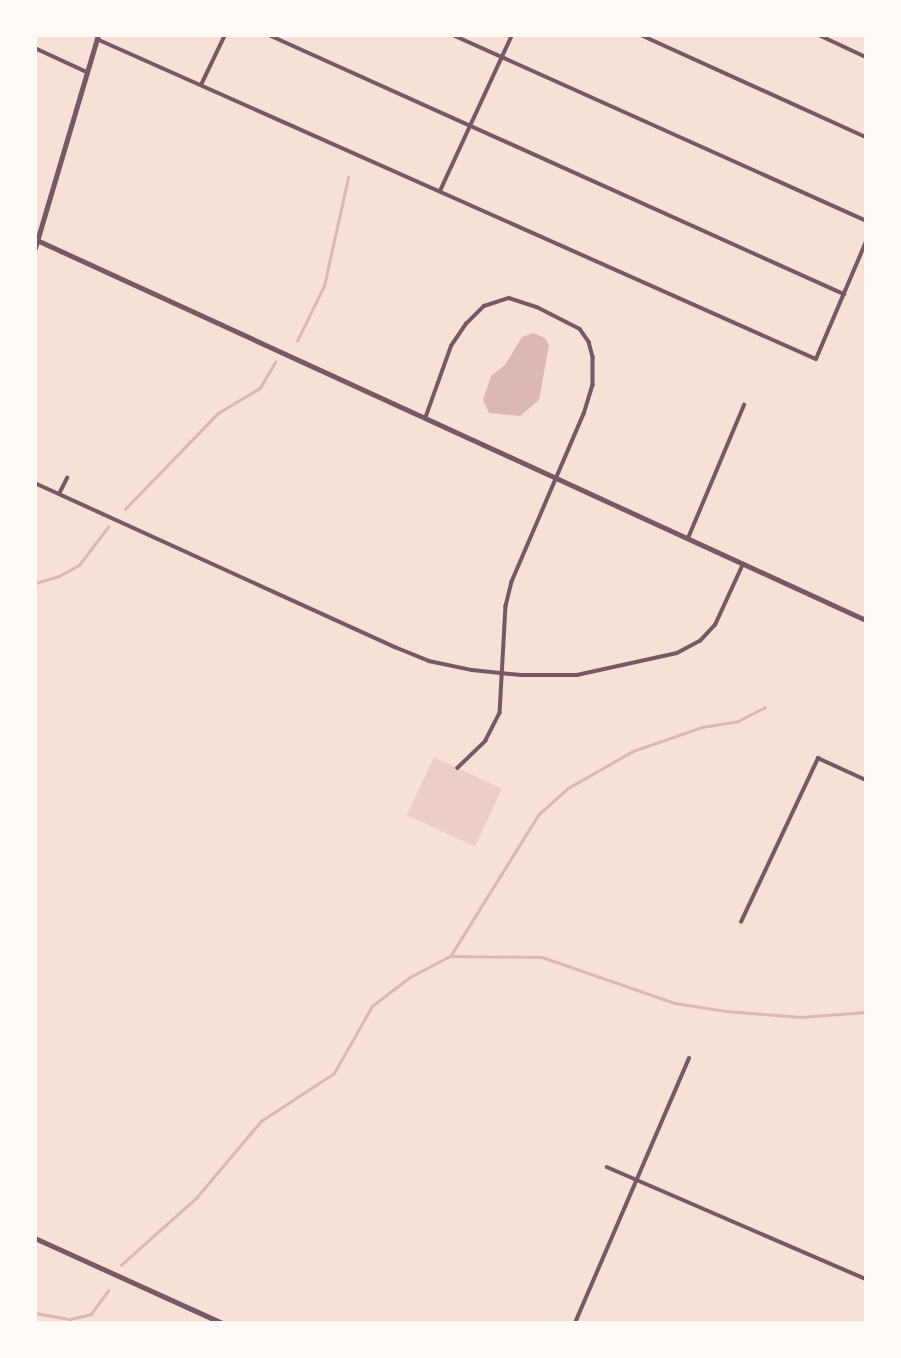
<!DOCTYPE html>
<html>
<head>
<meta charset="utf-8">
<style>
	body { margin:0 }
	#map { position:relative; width:901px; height:1358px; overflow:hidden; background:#f7e1d7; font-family:"Nunito Sans",sans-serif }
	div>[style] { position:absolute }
	.green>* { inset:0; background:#ebcfc5; transform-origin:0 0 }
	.water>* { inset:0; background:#dcb8b0 }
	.stream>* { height:2.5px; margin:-1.25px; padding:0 1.25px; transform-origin:1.25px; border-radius:1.25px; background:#dcb8b0 }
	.minor>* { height:3.5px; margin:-1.75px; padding:0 1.75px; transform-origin:1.75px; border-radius:1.75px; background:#755966 }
	.tertiary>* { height:4.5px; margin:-2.25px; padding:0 2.25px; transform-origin:2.25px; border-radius:2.25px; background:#755966 }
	span { translate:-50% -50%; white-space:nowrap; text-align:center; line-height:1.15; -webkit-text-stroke:5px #fffaf5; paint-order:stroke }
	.frame { position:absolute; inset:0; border:37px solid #fffaf5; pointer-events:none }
</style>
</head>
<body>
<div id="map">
	<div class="green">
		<div style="left:434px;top:757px;width:75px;height:64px;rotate:25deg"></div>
	</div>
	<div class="water">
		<div style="clip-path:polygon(533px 333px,545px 338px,549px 345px,539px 400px,520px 416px,489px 413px,483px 400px,491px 376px,505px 365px,522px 337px)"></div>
	</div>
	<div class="stream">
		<div style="left:297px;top:341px;width:61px;rotate:-63.9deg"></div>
		<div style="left:324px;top:286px;width:111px;rotate:-77.5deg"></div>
		<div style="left:125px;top:509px;width:134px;rotate:-45.9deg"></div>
		<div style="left:218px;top:413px;width:49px;rotate:-30.8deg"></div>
		<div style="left:260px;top:388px;width:30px;rotate:-60deg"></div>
		<div style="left:35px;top:583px;width:25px;rotate:-16deg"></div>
		<div style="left:59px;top:576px;width:23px;rotate:-29deg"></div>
		<div style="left:79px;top:565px;width:48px;rotate:-52.7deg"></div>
		<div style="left:451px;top:955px;width:165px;rotate:-58.1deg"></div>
		<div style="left:538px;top:815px;width:40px;rotate:-42deg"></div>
		<div style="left:568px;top:788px;width:75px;rotate:-29.6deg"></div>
		<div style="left:633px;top:751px;width:73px;rotate:-19.2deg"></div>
		<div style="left:702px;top:727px;width:36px;rotate:-9deg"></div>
		<div style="left:738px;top:721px;width:30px;rotate:-27deg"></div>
		<div style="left:121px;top:1265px;width:101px;rotate:-41.8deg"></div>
		<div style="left:196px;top:1198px;width:101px;rotate:-49.8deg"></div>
		<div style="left:261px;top:1121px;width:87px;rotate:-33.3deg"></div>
		<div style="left:334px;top:1073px;width:77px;rotate:-60.4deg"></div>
		<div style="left:372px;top:1006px;width:48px;rotate:-37.3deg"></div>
		<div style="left:410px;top:977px;width:45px;rotate:-27.7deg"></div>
		<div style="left:450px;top:956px;width:92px;rotate:0.6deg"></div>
		<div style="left:542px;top:957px;width:141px;rotate:19.1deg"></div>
		<div style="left:675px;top:1003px;width:52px;rotate:8.9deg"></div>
		<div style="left:726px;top:1011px;width:74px;rotate:4.6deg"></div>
		<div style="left:800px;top:1017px;width:66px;rotate:-4.3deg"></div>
		<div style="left:35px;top:1313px;width:36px;rotate:10deg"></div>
		<div style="left:70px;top:1319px;width:22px;rotate:-13deg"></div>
		<div style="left:91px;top:1314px;width:29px;rotate:-54deg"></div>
	</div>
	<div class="minor">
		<div style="left:269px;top:35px;width:631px;rotate:24.25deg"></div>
		<div style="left:453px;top:35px;width:453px;rotate:24.2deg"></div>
		<div style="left:641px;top:35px;width:247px;rotate:24.4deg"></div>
		<div style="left:819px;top:35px;width:52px;rotate:25.1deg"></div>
		<div style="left:97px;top:39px;width:787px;rotate:23.99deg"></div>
		<div style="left:816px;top:359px;width:127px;rotate:-66.9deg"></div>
		<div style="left:35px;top:48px;width:57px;rotate:24.8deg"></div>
		<div style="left:201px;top:85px;width:55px;rotate:-64.4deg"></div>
		<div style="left:440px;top:191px;width:172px;rotate:-65.2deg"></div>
		<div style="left:426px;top:416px;width:74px;rotate:-70.3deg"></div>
		<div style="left:451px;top:346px;width:27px;rotate:-56deg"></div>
		<div style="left:466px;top:324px;width:25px;rotate:-45deg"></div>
		<div style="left:484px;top:306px;width:26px;rotate:-18deg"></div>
		<div style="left:509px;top:298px;width:29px;rotate:18deg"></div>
		<div style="left:537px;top:307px;width:48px;rotate:27.1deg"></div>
		<div style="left:580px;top:329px;width:16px;rotate:55deg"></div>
		<div style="left:589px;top:342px;width:16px;rotate:75deg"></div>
		<div style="left:593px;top:357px;width:28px;rotate:90deg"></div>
		<div style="left:593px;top:385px;width:30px;rotate:107deg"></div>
		<div style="left:584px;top:414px;width:183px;rotate:113.2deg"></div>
		<div style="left:512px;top:582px;width:25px;rotate:104deg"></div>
		<div style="left:506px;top:606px;width:107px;rotate:93.2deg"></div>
		<div style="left:500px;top:713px;width:31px;rotate:117deg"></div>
		<div style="left:486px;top:741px;width:39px;rotate:136deg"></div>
		<div style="left:35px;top:483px;width:396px;rotate:24.5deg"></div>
		<div style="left:395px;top:647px;width:37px;rotate:22deg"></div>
		<div style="left:429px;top:661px;width:44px;rotate:11.8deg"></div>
		<div style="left:472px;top:670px;width:49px;rotate:5.8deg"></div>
		<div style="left:521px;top:675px;width:56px"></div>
		<div style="left:577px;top:675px;width:102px;rotate:-12.4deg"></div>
		<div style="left:677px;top:653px;width:26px;rotate:-28deg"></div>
		<div style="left:700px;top:641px;width:22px;rotate:-47deg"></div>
		<div style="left:715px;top:625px;width:67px;rotate:-65.3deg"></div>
		<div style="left:59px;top:494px;width:18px;rotate:-63deg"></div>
		<div style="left:689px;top:536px;width:142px;rotate:-67.2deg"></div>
		<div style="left:741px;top:922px;width:181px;rotate:-64.8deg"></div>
		<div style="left:818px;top:758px;width:53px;rotate:24.6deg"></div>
		<div style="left:607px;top:1167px;width:282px;rotate:23.4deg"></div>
		<div style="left:575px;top:1323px;width:288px;rotate:-66.7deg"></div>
	</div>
	<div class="tertiary">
		<div style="left:37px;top:240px;width:912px;rotate:24.63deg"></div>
		<div style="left:35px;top:248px;width:222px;rotate:-73.5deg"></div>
		<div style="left:35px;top:1238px;width:205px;rotate:24.4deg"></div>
	</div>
	<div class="frame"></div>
</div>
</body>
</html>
